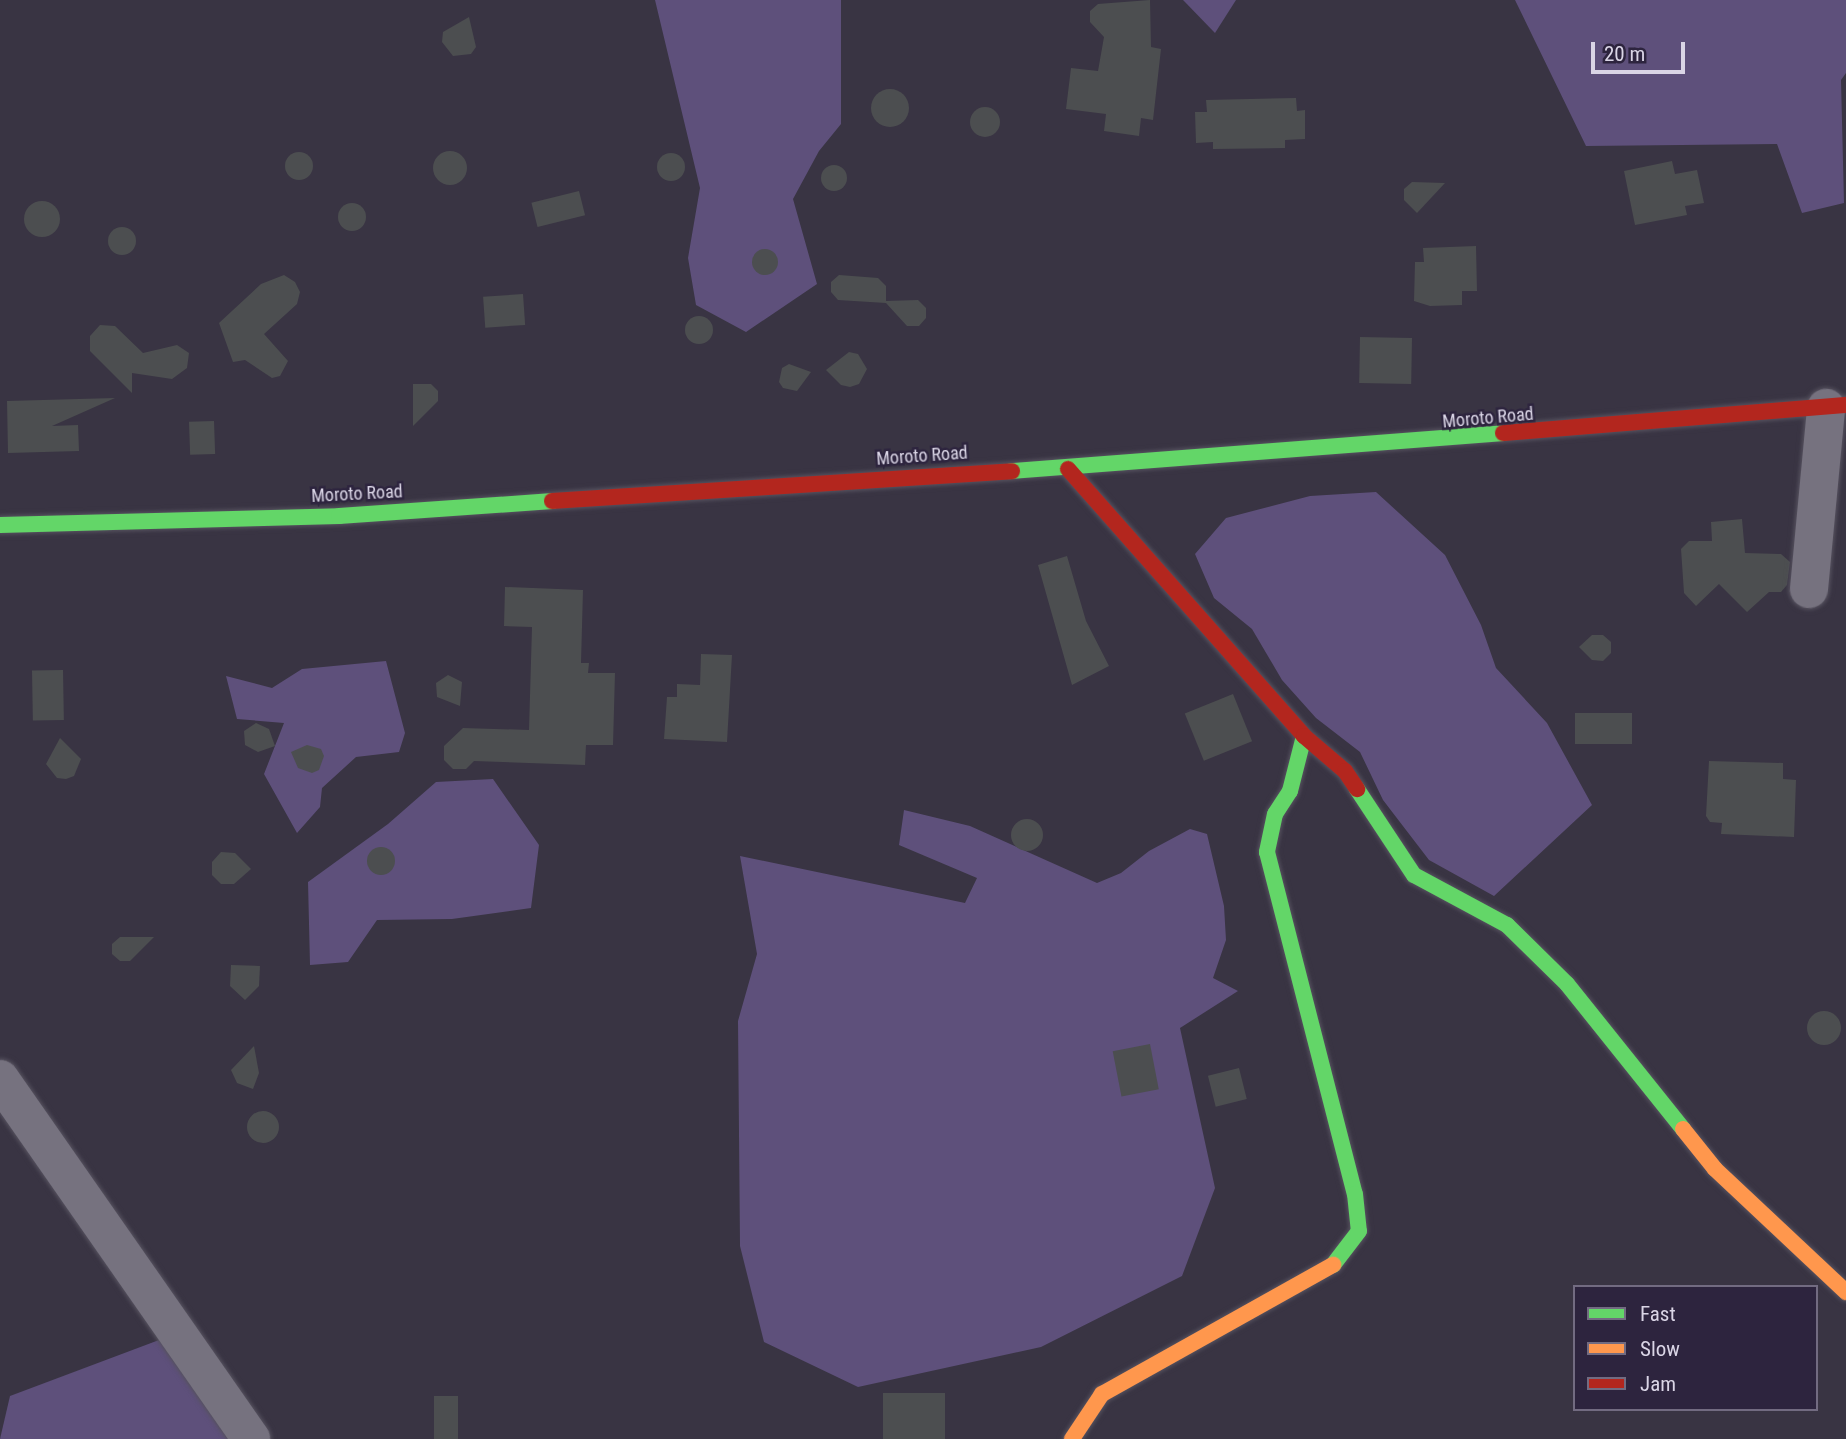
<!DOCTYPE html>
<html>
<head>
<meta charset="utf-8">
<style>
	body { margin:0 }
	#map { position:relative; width:1846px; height:1439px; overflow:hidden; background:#393443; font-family:"Roboto Condensed",sans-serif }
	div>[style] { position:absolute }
	.green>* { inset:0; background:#5e507b }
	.building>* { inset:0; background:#4c4e50; transform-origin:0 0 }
	.round { border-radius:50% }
	.roads { filter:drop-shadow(0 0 2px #56525f) drop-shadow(0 0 2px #56525f) }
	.street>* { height:38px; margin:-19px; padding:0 19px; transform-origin:19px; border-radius:19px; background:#76727f }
	.fast>* { height:16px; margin:-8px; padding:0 8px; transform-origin:8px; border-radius:8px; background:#63d668 }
	.slow>* { height:16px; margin:-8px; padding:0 8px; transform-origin:8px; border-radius:8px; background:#ff974d }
	.jam>* { height:16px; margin:-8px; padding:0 8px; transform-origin:8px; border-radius:8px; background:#b3261e }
	span { translate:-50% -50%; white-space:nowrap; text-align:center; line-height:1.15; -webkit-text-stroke:5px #2d243e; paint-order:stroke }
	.street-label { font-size:18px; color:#dad5e6 }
	.legend { position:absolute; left:1573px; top:1285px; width:245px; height:126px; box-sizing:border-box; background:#2d243e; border:2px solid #726b81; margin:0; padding:9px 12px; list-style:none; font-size:21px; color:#dad5e6 }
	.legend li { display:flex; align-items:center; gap:14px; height:35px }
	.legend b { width:35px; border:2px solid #726b81 }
	.scale { position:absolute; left:1591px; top:42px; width:94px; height:32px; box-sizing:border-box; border:4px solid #dad5e6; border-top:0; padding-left:9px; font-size:21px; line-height:24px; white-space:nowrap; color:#dad5e6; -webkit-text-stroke:5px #2d243e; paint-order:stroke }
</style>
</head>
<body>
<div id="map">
	<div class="green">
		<div style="clip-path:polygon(655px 0,841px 0,841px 124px,819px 151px,793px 199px,817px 284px,746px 332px,696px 305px,688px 258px,700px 188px)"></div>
		<div style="clip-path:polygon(1183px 0,1236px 0,1215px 33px)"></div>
		<div style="clip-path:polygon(1515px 0,1846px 0,1846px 73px,1841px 80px,1844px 203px,1802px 213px,1777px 144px,1586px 146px)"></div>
		<div style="clip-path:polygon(1376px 492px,1445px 555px,1481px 625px,1496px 668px,1547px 723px,1592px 805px,1494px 896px,1429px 860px,1383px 800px,1360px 752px,1316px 718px,1282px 680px,1252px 629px,1214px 598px,1195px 554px,1226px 518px,1310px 496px)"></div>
		<div style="clip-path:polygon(386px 661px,405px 733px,399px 752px,356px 757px,322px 788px,320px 807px,297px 833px,264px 774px,284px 723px,237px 719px,226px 676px,272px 688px,302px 669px)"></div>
		<div style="clip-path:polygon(493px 779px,539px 845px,531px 908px,452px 919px,377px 920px,348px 962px,310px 965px,308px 882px,388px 824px,436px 782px)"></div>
		<div style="clip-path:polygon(904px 810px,970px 826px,1097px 883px,1121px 873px,1149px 851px,1190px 829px,1207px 834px,1224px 906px,1226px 940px,1213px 978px,1238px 991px,1180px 1028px,1215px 1188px,1182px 1276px,1041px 1347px,858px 1387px,764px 1342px,740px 1246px,738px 1021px,757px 954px,740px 856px,965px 903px,977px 878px,899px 845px)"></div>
		<div style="clip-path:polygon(175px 1334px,261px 1439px,0 1439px,10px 1396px)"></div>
	</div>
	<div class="building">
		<div style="clip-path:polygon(1150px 0,1151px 47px,1161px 49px,1153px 120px,1141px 118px,1139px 136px,1104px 131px,1106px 114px,1066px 109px,1071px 68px,1098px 71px,1104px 37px,1090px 22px,1090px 11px,1098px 4px)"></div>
		<div style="clip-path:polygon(469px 17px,476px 47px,471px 54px,453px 56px,442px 42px,443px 32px)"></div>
		<div class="round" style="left:871px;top:89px;width:38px;height:38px"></div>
		<div style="clip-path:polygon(1296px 98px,1297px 111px,1305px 110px,1305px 139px,1285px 140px,1285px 148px,1213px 149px,1213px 142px,1196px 143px,1195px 112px,1207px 112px,1206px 100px)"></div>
		<div class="round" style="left:970px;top:107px;width:30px;height:30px"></div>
		<div class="round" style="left:433px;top:151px;width:34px;height:34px"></div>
		<div class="round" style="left:285px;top:152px;width:28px;height:28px"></div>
		<div class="round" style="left:657px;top:153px;width:28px;height:28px"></div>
		<div style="clip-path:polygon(1672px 161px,1675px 174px,1697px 170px,1704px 203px,1685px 206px,1687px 215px,1635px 225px,1624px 171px)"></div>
		<div class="round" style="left:821px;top:165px;width:26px;height:26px"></div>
		<div style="clip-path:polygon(1412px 182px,1445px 183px,1417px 213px,1404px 200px,1404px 189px)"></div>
		<div style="left:579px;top:191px;width:25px;height:49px;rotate:76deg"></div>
		<div class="round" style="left:24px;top:201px;width:36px;height:36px"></div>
		<div class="round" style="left:338px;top:203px;width:28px;height:28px"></div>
		<div class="round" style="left:108px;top:227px;width:28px;height:28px"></div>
		<div style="clip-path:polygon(1476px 246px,1477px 291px,1462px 291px,1462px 305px,1430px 306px,1414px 301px,1415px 262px,1424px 262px,1423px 248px)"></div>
		<div class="round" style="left:752px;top:249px;width:26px;height:26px"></div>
		<div style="clip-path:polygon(284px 275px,295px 282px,300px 292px,297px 304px,264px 334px,288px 361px,280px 376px,272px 378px,245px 360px,233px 362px,219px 323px,261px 284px)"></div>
		<div style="clip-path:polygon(839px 275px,878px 278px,886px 286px,886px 301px,918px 300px,926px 308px,926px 318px,919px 326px,907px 326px,886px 303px,838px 300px,831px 292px,831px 282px)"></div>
		<div style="left:523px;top:294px;width:31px;height:40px;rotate:86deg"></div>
		<div class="round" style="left:685px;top:316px;width:28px;height:28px"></div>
		<div style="clip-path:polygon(100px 325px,115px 326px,143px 353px,177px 345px,189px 353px,187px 368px,172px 379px,132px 373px,132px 393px,90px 351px,90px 336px)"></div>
		<div style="left:1360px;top:337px;width:52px;height:46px;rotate:1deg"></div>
		<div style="clip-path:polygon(849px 352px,858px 354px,867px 369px,859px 384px,850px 387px,841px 385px,826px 370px)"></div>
		<div style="clip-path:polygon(789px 364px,811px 372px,797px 391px,783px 388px,779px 382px,782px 368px)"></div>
		<div style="clip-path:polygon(413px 384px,431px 384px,438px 391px,438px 401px,413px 426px)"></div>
		<div style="clip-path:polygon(115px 398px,52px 426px,78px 425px,79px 451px,8px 453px,7px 401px)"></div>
		<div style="left:214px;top:421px;width:33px;height:25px;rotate:88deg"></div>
		<div style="clip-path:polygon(1742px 519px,1745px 553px,1781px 554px,1790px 562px,1787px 585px,1781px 592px,1769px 592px,1747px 612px,1719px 584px,1696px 606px,1684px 593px,1681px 549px,1689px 541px,1712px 541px,1711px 522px)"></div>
		<div style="clip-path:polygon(1067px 556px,1086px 621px,1109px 666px,1072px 685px,1038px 565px)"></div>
		<div style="clip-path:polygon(505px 587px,583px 590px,581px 663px,589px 663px,588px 673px,615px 673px,613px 745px,586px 745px,585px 765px,474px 761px,466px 769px,453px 769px,444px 760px,444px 746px,463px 728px,529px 730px,532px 627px,504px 626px)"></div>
		<div style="clip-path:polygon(1592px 635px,1603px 635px,1611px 642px,1611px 653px,1603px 661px,1592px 660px,1579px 647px)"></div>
		<div style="clip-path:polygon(701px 654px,732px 655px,727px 742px,664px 739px,667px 697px,677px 697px,677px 684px,700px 685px)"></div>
		<div style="left:63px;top:670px;width:50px;height:31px;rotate:89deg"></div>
		<div style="clip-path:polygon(448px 675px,462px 682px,460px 706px,437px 697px,436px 683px)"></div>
		<div style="left:1233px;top:694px;width:51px;height:52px;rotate:68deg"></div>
		<div style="left:1632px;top:713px;width:31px;height:57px;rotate:90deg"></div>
		<div style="clip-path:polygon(256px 723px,269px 729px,275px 746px,258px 752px,245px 745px,244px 731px)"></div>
		<div style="clip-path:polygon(60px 738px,81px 759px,74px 776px,66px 779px,57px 778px,46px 764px)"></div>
		<div style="clip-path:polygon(307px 745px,321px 749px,324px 756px,319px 770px,312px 773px,298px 768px,291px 752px)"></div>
		<div style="clip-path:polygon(1709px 761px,1783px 763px,1783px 779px,1796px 780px,1794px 837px,1721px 834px,1722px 823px,1710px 822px,1706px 816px)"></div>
		<div class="round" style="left:1011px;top:819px;width:32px;height:32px"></div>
		<div class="round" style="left:367px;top:847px;width:28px;height:28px"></div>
		<div style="clip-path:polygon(221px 852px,235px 853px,251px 869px,234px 884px,221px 884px,212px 875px,212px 862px)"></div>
		<div style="clip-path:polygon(120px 937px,154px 937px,130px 961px,120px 961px,112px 954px,112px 944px)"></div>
		<div style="clip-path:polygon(231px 965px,260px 966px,259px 986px,245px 1000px,230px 986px)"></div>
		<div class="round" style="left:1807px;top:1011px;width:34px;height:34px"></div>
		<div style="left:1150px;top:1044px;width:46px;height:38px;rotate:79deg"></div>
		<div style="clip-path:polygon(254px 1046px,259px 1073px,253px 1089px,237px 1083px,231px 1070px)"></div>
		<div style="left:1239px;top:1068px;width:32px;height:32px;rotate:76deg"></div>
		<div class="round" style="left:247px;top:1111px;width:32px;height:32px"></div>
		<div style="left:945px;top:1393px;width:46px;height:62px;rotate:90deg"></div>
		<div style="left:434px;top:1396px;width:24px;height:43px"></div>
	</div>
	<div class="roads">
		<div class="street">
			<div style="left:1809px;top:589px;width:182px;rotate:-84.6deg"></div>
			<div style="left:0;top:1079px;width:439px;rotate:55.1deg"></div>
		</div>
		<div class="fast">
			<div style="left:1012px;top:471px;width:492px;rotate:-4.4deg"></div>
			<div style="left:0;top:525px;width:339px;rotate:-1.5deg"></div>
			<div style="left:339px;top:516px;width:214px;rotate:-4deg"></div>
			<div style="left:1304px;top:736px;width:57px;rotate:104.3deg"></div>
			<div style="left:1290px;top:791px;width:27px;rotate:123deg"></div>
			<div style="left:1275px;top:814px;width:39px;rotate:102deg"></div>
			<div style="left:1267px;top:852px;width:353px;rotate:75.6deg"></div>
			<div style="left:1355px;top:1194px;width:37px;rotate:84deg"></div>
			<div style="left:1359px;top:1231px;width:43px;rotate:127.4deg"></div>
			<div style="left:1357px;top:789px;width:103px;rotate:56.5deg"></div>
			<div style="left:1414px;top:875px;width:106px;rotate:28.3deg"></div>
			<div style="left:1507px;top:925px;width:84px;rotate:44.5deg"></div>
			<div style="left:1567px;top:984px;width:186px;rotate:51.3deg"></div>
		</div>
		<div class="slow">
			<div style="left:1683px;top:1129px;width:51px;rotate:51.3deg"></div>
			<div style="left:1715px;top:1169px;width:180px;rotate:43.2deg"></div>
			<div style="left:1072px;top:1439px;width:54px;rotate:-56.3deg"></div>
			<div style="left:1102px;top:1394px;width:265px;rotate:-29.2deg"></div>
		</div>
		<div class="jam">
			<div style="left:1503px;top:433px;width:344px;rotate:-4.7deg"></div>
			<div style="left:1068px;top:469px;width:356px;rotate:48.5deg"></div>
			<div style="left:1304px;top:736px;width:54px;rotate:40.5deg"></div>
			<div style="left:1345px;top:771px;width:22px;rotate:56deg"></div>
			<div style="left:552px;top:501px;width:461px;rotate:-3.7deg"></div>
		</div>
	</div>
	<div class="street-label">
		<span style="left:1488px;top:418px;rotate:-5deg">Moroto Road</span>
		<span style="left:922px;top:456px;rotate:-4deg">Moroto Road</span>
		<span style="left:357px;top:494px;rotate:-3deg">Moroto Road</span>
	</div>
	<ul class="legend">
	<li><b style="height:9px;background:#63d668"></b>Fast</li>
	<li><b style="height:9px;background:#ff974d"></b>Slow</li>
	<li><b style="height:9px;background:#b3261e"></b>Jam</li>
	</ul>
	<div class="scale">20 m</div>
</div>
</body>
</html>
